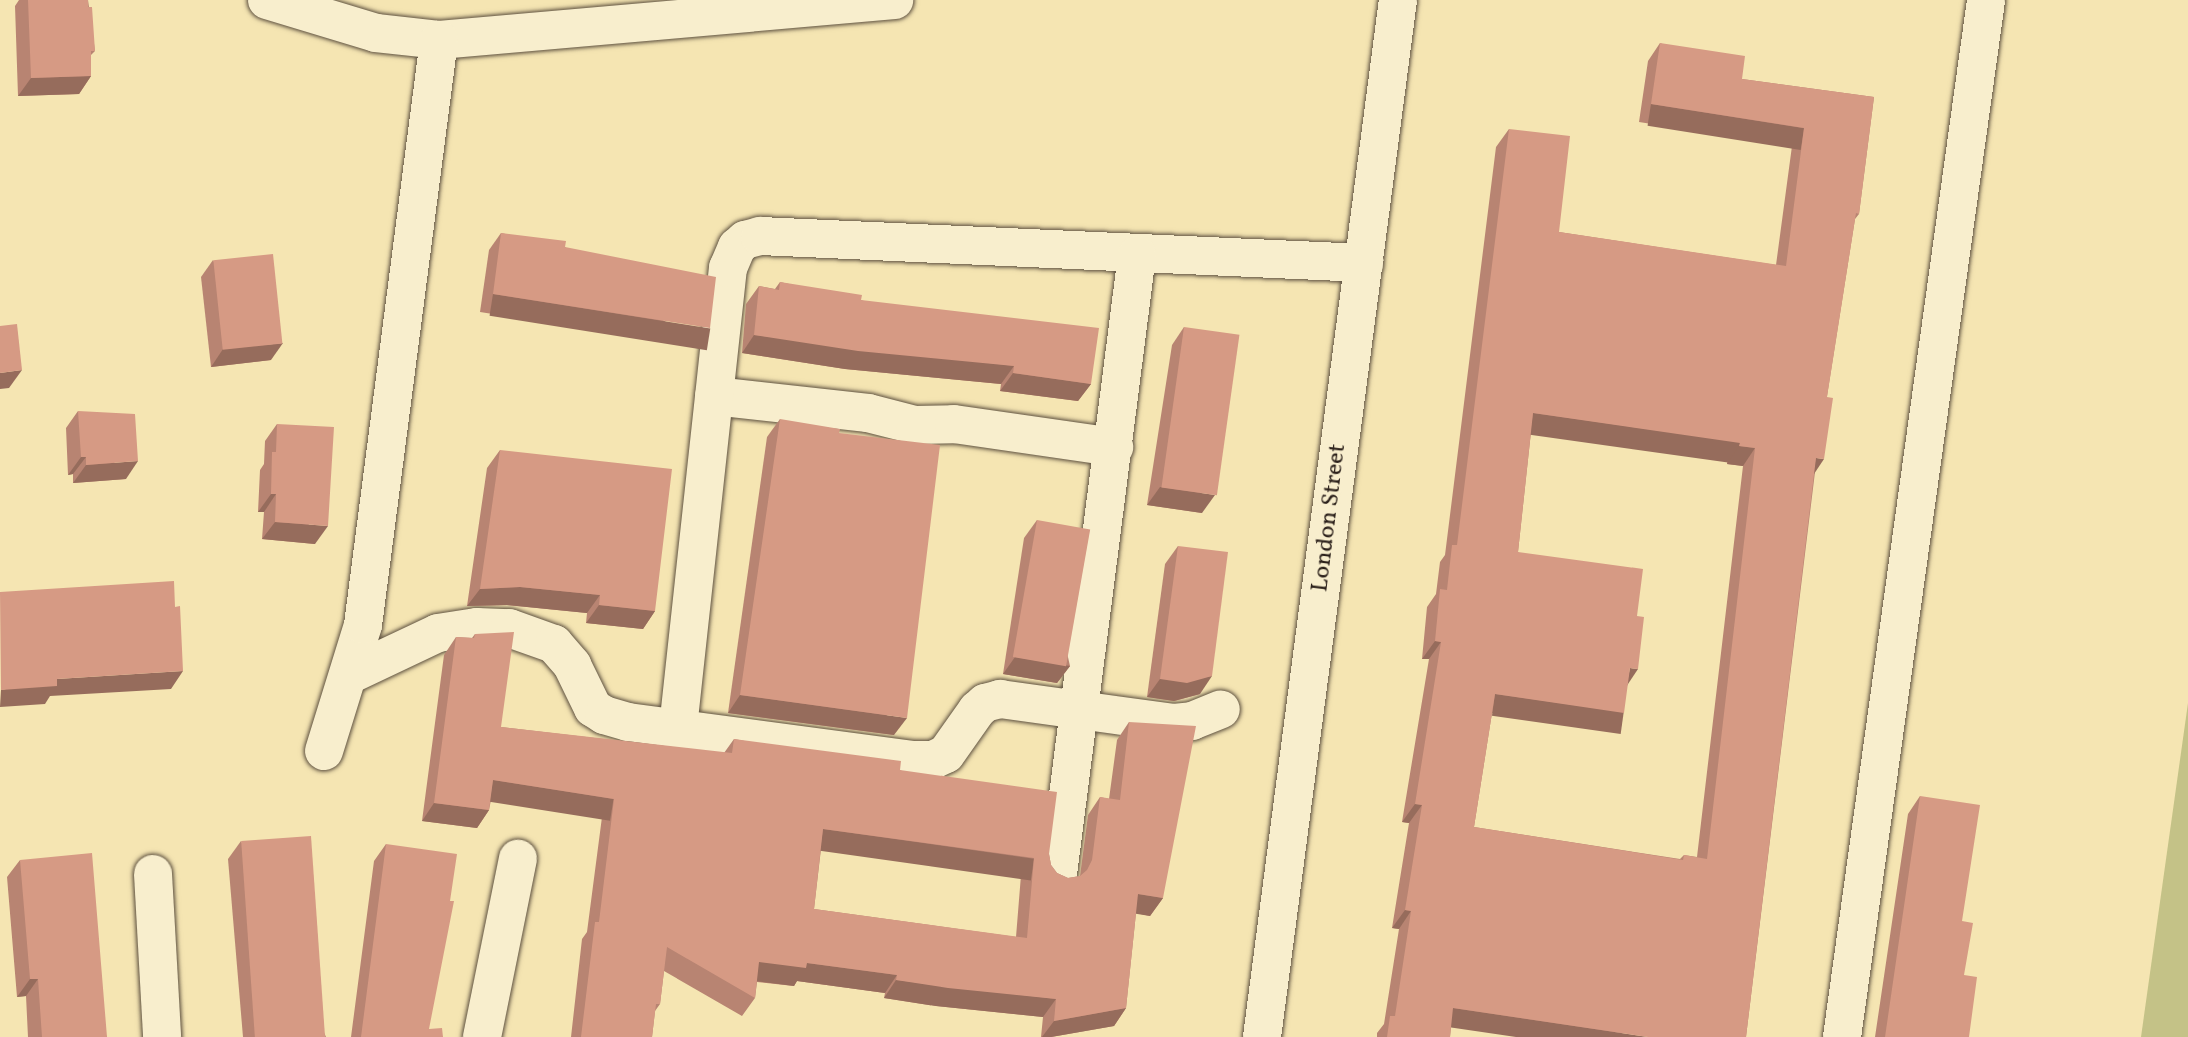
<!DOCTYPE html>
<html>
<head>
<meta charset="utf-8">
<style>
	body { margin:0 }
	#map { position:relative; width:2188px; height:1037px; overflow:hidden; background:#f5e5b2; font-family:Vollkorn,serif }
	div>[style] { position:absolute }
	.green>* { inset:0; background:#c4c287 }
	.roads { filter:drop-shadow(0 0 2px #5e5140) drop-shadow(0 0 2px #5e5140) }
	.minor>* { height:38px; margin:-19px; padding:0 19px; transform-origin:19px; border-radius:19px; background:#f8eecd }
	.wall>* { inset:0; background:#b88472 }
	.shaded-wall>* { inset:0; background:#966c5c; transform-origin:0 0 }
	.building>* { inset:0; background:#d69a84; transform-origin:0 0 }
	span { translate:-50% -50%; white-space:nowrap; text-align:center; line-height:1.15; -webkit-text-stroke:6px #f8eecd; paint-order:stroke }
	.street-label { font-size:24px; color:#2b201a }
</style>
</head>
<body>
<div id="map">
	<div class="green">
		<div style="clip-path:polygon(2188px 703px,2188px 1037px,2141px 1037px)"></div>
	</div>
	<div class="roads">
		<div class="minor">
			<div style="left:267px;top:0;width:114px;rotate:16.8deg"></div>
			<div style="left:376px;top:33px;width:63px;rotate:6.3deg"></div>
			<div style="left:439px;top:40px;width:457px;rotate:-5deg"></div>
			<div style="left:714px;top:396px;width:155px;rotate:6.3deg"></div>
			<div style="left:868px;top:413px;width:49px;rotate:14.3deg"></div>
			<div style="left:915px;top:425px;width:39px;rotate:-1deg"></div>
			<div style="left:954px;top:424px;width:162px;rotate:8.2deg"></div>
			<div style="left:349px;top:675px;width:98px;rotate:-25.3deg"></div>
			<div style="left:438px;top:633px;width:39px;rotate:-9deg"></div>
			<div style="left:477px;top:627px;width:32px;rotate:2deg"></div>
			<div style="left:509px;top:628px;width:48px;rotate:19.6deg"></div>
			<div style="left:554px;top:644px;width:28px;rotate:49deg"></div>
			<div style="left:572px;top:665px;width:48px;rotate:64deg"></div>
			<div style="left:593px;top:708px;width:13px;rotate:32deg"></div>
			<div style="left:604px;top:715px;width:25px;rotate:16deg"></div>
			<div style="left:628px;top:722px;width:288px;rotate:7.6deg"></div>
			<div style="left:913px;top:760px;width:20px"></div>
			<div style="left:933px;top:760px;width:14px;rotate:-25deg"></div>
			<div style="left:946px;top:754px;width:54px;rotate:-54.8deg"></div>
			<div style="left:977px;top:710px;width:11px;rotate:-41deg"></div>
			<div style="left:985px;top:703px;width:16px;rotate:-15deg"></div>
			<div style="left:1000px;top:699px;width:176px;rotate:7.9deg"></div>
			<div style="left:1174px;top:723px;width:18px;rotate:-6deg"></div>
			<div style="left:1192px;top:721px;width:31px;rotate:-22deg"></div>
			<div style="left:678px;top:728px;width:463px;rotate:-83.8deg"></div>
			<div style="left:728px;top:268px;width:23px;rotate:-67deg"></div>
			<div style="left:737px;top:247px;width:11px;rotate:-41deg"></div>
			<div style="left:745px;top:240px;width:16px;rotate:-15deg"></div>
			<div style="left:760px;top:236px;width:605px;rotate:2.56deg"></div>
			<div style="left:324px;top:751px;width:132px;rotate:-72.8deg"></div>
			<div style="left:363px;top:625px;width:590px;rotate:-82.6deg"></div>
			<div style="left:153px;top:874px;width:163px;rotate:86.8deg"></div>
			<div style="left:1058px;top:874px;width:624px;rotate:-82.73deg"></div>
			<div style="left:482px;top:1037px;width:182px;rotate:-78.6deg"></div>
			<div style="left:1262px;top:1037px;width:1046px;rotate:-82.53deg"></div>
			<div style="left:1842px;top:1037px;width:1047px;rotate:-82.09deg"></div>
		</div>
	</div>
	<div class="wall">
		<div style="clip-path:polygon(19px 0,88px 0,95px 51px,91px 55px,91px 76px,79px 94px,18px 96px,15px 6px)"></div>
		<div style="clip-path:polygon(evenodd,1660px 43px,1742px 79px,1874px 97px,1859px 214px,1855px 219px,1815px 472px,1746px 1037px,1451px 1027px,1450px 1037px,1377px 1037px,1377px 1033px,1384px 1024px,1399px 929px,1392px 928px,1409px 823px,1402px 822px,1429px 659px,1422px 659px,1427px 607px,1436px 594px,1440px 562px,1445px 555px,1496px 147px,1509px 129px,1559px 232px,1776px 265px,1792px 146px,1639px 122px,1648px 61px,1660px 43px,1531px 432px,1727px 461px,1727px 464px,1743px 466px,1697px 857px,1684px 855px,1680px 859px,1474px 827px,1492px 713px,1612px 731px,1628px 683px,1518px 552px,1531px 432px)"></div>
		<div style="clip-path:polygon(501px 233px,565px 247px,698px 346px,480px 312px,489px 250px)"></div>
		<div style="clip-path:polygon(213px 260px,271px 360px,211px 367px,201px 277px)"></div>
		<div style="clip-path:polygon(780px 282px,861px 300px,1091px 384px,1078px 401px,1000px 391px,1001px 384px,845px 369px,742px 353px,746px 304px,759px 286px,775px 289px)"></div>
		<div style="clip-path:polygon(1184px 327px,1202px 513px,1147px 505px,1172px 345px)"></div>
		<div style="clip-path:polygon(78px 411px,126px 479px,73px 483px,73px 474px,68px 475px,66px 428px)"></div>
		<div style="clip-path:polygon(780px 419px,894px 735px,728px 713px,767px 437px)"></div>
		<div style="clip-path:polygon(277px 424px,315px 544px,262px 539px,264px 512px,258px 512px,260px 470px,264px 464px,265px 441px)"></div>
		<div style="clip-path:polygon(500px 450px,655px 611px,643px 629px,586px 623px,587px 613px,507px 605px,467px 606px,487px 468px)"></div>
		<div style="clip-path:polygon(1037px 520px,1070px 666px,1057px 683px,1003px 674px,1024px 538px)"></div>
		<div style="clip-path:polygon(1178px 546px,1200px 694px,1174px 701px,1147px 697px,1165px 564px)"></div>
		<div style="clip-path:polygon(evenodd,475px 634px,501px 727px,724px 753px,734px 739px,900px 770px,1049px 854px,1051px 865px,1057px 873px,1068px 878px,1080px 876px,1088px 815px,1100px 797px,1109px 799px,1117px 740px,1129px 722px,1163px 898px,1150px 916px,1136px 913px,1126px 1008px,1114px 1026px,1051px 1037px,1041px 1037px,1043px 1017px,936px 1006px,884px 998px,885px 993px,797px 981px,794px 986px,757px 982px,755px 998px,742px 1016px,664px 971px,660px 1004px,655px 1011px,652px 1037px,571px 1037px,582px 939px,587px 932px,602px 817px,491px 800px,489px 810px,477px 828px,422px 821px,444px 655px,456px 637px,472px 638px,475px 634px,821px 849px,1021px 875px,1016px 937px,814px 909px,821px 849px)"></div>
		<div style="clip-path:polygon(1920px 796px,1962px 921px,1964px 975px,1969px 1037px,1875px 1037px,1908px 814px)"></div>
		<div style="clip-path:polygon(241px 841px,326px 1037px,243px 1037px,228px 859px)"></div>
		<div style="clip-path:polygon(386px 844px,429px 1029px,443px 1037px,351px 1037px,374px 861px)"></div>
		<div style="clip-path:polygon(20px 860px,107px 1037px,28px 1037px,26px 996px,17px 997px,7px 877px)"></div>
	</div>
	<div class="shaded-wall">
		<div style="clip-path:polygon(91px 76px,79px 94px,18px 96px,31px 78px)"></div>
		<div style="left:1651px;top:104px;width:155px;height:22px;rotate:9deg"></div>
		<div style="left:493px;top:294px;width:220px;height:22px;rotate:9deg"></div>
		<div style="clip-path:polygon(754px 335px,1014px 366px,1001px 384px,845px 369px,742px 353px)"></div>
		<div style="clip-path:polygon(283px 343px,271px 360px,211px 367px,223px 349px)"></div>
		<div style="clip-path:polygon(22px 370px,9px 388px,0 389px,0 373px)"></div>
		<div style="clip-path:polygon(1013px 373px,1091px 384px,1078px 401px,1000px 391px)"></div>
		<div style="left:1533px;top:413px;width:209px;height:22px;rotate:8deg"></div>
		<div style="clip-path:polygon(1739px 446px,1755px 448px,1743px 466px,1727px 464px)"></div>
		<div style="clip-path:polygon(81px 457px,86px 457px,73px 474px,68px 475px)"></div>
		<div style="clip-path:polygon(1816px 458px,1824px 459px,1812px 477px)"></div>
		<div style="clip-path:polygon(138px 461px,126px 479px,73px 483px,86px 465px)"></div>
		<div style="clip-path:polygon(1160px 487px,1215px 495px,1202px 513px,1147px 505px)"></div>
		<div style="clip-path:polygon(271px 494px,276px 494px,264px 512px,258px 512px)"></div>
		<div style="clip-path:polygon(275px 522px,328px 526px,315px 544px,262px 539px)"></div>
		<div style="clip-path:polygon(520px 587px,600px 595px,587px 613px,507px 605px,467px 606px,480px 589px)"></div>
		<div style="clip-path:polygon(599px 605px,655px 611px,643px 629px,586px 623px)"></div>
		<div style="clip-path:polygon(1435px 641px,1441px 642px,1429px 659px,1422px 659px)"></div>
		<div style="clip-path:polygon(1015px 657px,1070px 666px,1057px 683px,1003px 674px)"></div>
		<div style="clip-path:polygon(1630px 668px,1638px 669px,1626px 687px)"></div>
		<div style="clip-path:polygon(183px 671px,171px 689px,50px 696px,45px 704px,0 707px,1px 690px,57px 679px)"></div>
		<div style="clip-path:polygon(1212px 676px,1200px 694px,1174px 701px,1147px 697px,1160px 679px)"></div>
		<div style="left:1495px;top:694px;width:130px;height:22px;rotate:8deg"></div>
		<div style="clip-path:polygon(740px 695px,907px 718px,894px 735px,728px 713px)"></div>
		<div style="left:493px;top:780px;width:122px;height:22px;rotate:9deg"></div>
		<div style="clip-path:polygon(434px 803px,489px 810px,477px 828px,422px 821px)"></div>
		<div style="clip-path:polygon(1415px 804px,1422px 805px,1409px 823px,1402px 822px)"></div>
		<div style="left:823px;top:829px;width:213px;height:22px;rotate:8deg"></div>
		<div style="clip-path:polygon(1138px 894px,1163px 898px,1150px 916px,1125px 912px)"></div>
		<div style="clip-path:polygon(1405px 910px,1411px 911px,1399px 929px,1392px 928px)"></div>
		<div style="clip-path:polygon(759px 962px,807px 963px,897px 975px,885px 993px,797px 981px,794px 986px,747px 980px)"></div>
		<div style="clip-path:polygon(30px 979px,38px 979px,26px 996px,17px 997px)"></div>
		<div style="clip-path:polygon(896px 980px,1056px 999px,1043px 1017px,936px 1006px,884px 998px)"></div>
		<div style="clip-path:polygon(1126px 1008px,1114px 1026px,1051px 1037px,1042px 1037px,1054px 1021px)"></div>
		<div style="clip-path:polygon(1453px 1008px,1648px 1037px,1516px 1037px,1441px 1026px)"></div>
	</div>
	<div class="building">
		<div style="clip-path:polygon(28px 0,88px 0,88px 7px,92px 7px,95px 51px,91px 51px,91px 76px,31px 78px)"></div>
		<div style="clip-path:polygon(evenodd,1660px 43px,1745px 56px,1742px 79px,1874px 97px,1859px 214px,1856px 213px,1827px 397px,1833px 398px,1824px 459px,1816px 458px,1746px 1037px,1648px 1037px,1453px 1008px,1450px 1037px,1387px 1037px,1390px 1016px,1395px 1016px,1411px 911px,1405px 910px,1422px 805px,1415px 804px,1441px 642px,1435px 641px,1440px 589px,1447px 590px,1452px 545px,1457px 545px,1509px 129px,1570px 136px,1559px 232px,1786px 266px,1804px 128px,1651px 104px,1660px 43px,1533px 413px,1740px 443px,1739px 446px,1755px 448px,1707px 859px,1684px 855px,1683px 860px,1474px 827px,1495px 694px,1624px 713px,1630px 668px,1638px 669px,1644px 617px,1637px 616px,1643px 569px,1518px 552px,1533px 413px)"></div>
		<div style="clip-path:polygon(501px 233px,566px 241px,565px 247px,716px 277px,710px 328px,493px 294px)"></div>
		<div style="left:273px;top:254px;width:90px;height:60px;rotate:84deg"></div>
		<div style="clip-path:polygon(780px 282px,862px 295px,861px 300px,1099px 328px,1091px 384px,1013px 373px,1014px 366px,858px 351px,754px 335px,759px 286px,779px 290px)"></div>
		<div style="clip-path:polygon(17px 324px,22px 370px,0 373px,0 326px)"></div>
		<div style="left:1184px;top:327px;width:56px;height:162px;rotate:8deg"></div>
		<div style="clip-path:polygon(78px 411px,135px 414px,138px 461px,86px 465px,86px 457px,81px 457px)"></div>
		<div style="clip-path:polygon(780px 419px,840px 429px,839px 433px,940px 445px,907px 718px,740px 695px)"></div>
		<div style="clip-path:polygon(277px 424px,334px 427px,328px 526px,275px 522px,276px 494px,271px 494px,272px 452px,276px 452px)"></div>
		<div style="clip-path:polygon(500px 450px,672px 469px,655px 611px,599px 605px,600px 595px,520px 587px,480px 589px)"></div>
		<div style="left:1037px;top:520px;width:54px;height:139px;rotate:10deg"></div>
		<div style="clip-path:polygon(1178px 546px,1228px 552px,1212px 676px,1187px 683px,1160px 679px)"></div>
		<div style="clip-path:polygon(174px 581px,175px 607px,180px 606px,183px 671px,57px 679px,57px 686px,1px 690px,0 592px)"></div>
		<div style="clip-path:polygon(evenodd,514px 632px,501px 727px,732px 753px,734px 739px,901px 761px,900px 770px,1057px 792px,1049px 854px,1051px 865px,1057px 873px,1068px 878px,1080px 876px,1087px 870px,1092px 860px,1100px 797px,1120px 800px,1129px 722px,1196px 726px,1163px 898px,1138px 894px,1126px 1008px,1054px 1021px,1056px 999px,948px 988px,896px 980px,897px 975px,807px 963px,806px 968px,759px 962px,755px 998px,667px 947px,660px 1004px,656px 1004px,652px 1037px,581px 1037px,595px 922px,599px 922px,614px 799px,493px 780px,489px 810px,434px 803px,456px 637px,474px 638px,475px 634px,514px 632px,823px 829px,1034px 858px,1027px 938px,814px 909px,823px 829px)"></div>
		<div style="clip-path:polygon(1920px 796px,1980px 805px,1962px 921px,1973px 923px,1964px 975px,1977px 977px,1969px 1037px,1885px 1037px)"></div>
		<div style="left:311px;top:836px;width:202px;height:70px;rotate:86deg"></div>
		<div style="clip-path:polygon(386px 844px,457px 854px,450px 901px,454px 901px,429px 1029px,442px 1028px,443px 1037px,361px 1037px)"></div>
		<div style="clip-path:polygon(92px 853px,107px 1037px,42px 1037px,38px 979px,30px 979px,20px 860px)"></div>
	</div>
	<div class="street-label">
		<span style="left:1330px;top:518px;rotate:-83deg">London Street</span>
	</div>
</div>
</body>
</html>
